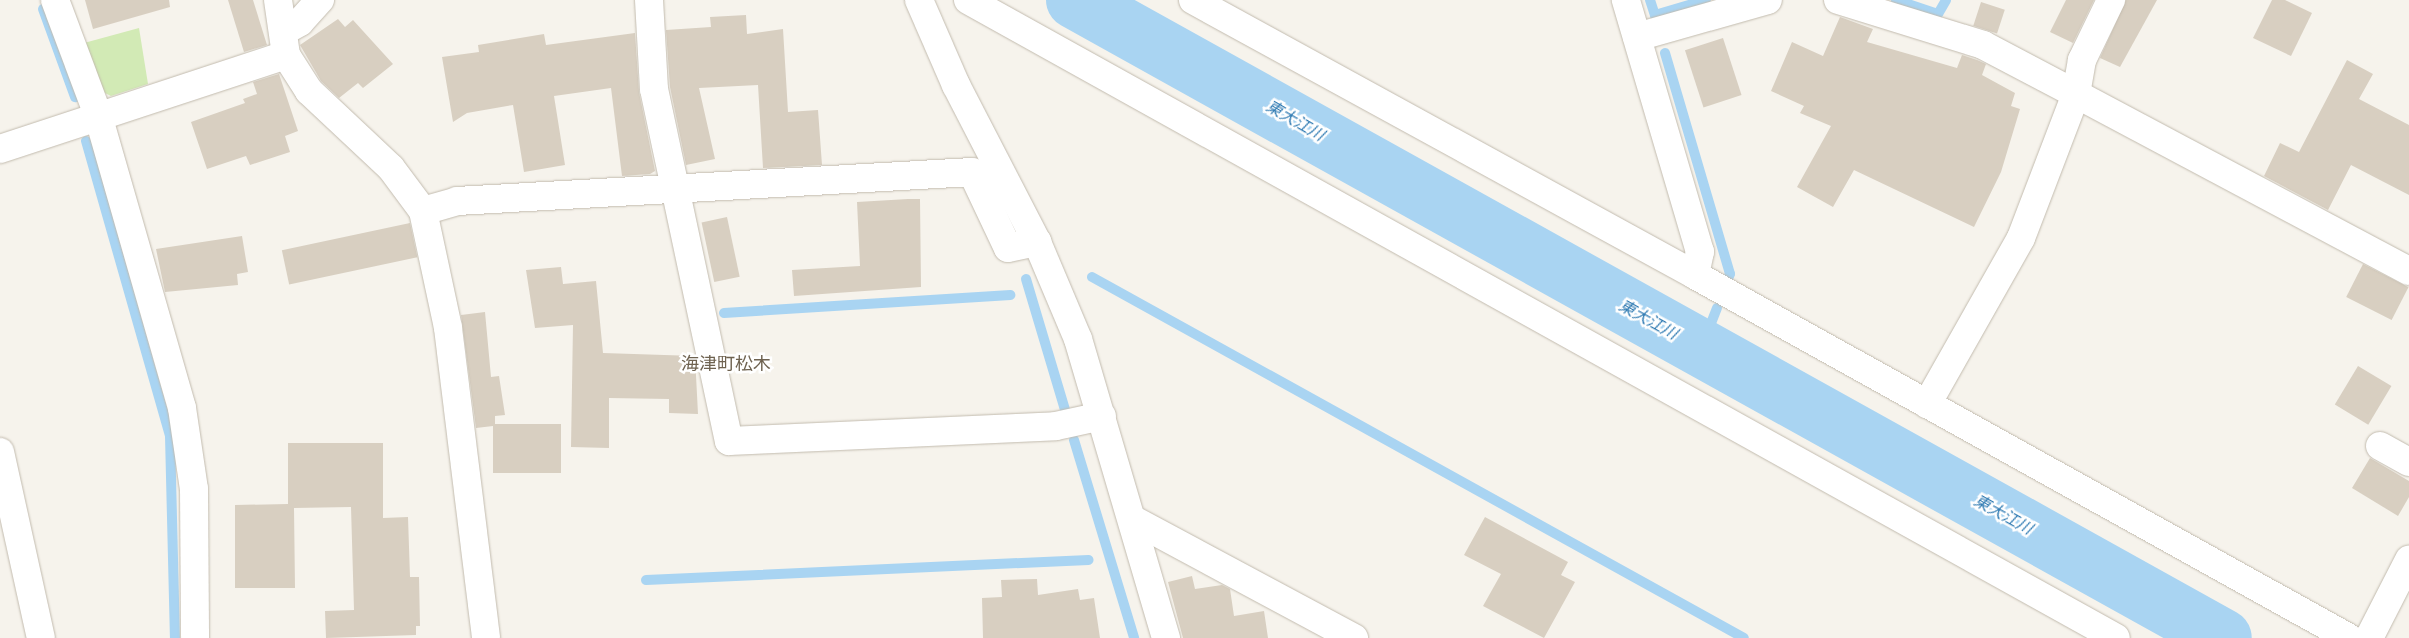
<!DOCTYPE html>
<html>
<head>
<meta charset="utf-8">
<style>
	body { margin:0 }
	#map { position:relative; width:2409px; height:638px; overflow:hidden; background:#f6f3ec; font-family:Karla,"Noto Sans JP",sans-serif }
	div>[style] { position:absolute }
	.green>* { inset:0; background:#d2eab5 }
	.stream>* { height:10px; margin:-5px; padding:0 5px; transform-origin:5px; border-radius:5px; background:#a9d4f2 }
	.river>* { height:58px; margin:-29px; padding:0 29px; transform-origin:29px; border-radius:29px; background:#a9d4f2 }
	.building>* { inset:0; background:#d8cfc1; transform-origin:0 0 }
	.roads { filter:drop-shadow(0 0 1px #c2bbae) drop-shadow(0 0 1px #c2bbae) }
	.minor>* { height:28px; margin:-14px; padding:0 14px; transform-origin:14px; border-radius:14px; background:#fff }
	span { translate:-50% -50%; white-space:nowrap; text-align:center; line-height:1.15; -webkit-text-stroke:5px #fff; paint-order:stroke }
	.water-label { font-size:16px; color:#2e7ab2; font-style:italic }
	.quarter-label { font-size:18px; color:#6e6250 }
</style>
</head>
<body>
<div id="map">
	<div class="green">
		<div style="clip-path:polygon(139px 28px,148px 84px,111px 96px,103px 92px,84px 43px)"></div>
	</div>
	<div class="stream">
		<div style="left:1650px;top:0;width:20px;rotate:72deg"></div>
		<div style="left:1896px;top:0;width:44px;rotate:18.4deg"></div>
		<div style="left:1938px;top:14px;width:16px;rotate:-60deg"></div>
		<div style="left:43px;top:9px;width:94px;rotate:70deg"></div>
		<div style="left:1655px;top:15px;width:53px;rotate:-16.4deg"></div>
		<div style="left:1665px;top:53px;width:230px;rotate:73.6deg"></div>
		<div style="left:1730px;top:274px;width:10px;rotate:114deg"></div>
		<div style="left:86px;top:141px;width:307px;rotate:74.1deg"></div>
		<div style="left:170px;top:436px;width:202px;rotate:88.6deg"></div>
		<div style="left:1092px;top:277px;width:745px;rotate:28.97deg"></div>
		<div style="left:1026px;top:279px;width:137px;rotate:73.4deg"></div>
		<div style="left:724px;top:313px;width:287px;rotate:-3.6deg"></div>
		<div style="left:1701px;top:349px;width:44px;rotate:-68.7deg"></div>
		<div style="left:1074px;top:440px;width:207px;rotate:73.1deg"></div>
		<div style="left:646px;top:580px;width:443px;rotate:-2.6deg"></div>
	</div>
	<div class="river">
		<div style="left:1075px;top:0;width:1313px;rotate:29.06deg"></div>
	</div>
	<div class="building">
		<div style="clip-path:polygon(85px 0,169px 0,170px 7px,93px 29px)"></div>
		<div style="clip-path:polygon(228px 0,253px 0,267px 45px,244px 52px)"></div>
		<div style="clip-path:polygon(2066px 0,2094px 0,2073px 43px,2050px 32px)"></div>
		<div style="clip-path:polygon(2126px 0,2157px 0,2120px 67px,2100px 58px)"></div>
		<div style="clip-path:polygon(2272px 0,2285px 0,2312px 13px,2291px 56px,2253px 38px)"></div>
		<div style="left:1981px;top:2px;width:25px;height:25px;rotate:18deg"></div>
		<div style="clip-path:polygon(746px 15px,747px 34px,783px 29px,788px 112px,818px 110px,822px 165px,763px 168px,758px 85px,699px 88px,715px 159px,686px 165px,670px 87px,666px 30px,711px 27px,710px 17px)"></div>
		<div style="clip-path:polygon(1840px 17px,1873px 29px,1867px 42px,1957px 68px,1962px 55px,1977px 60px,1986px 64px,1982px 75px,2015px 93px,2011px 106px,2020px 109px,2001px 172px,1974px 227px,1854px 170px,1833px 207px,1797px 187px,1831px 126px,1800px 113px,1804px 106px,1771px 91px,1792px 42px,1823px 56px)"></div>
		<div style="clip-path:polygon(338px 19px,345px 27px,353px 20px,393px 64px,363px 88px,358px 83px,339px 98px,321px 81px,300px 45px)"></div>
		<div style="clip-path:polygon(635px 33px,639px 92px,655px 171px,650px 174px,622px 176px,611px 88px,554px 96px,565px 165px,524px 172px,513px 105px,467px 113px,453px 122px,442px 57px,479px 52px,478px 45px,544px 34px,546px 45px)"></div>
		<div style="left:1723px;top:38px;width:60px;height:40px;rotate:72deg"></div>
		<div style="clip-path:polygon(2347px 60px,2373px 74px,2359px 99px,2409px 125px,2409px 195px,2351px 165px,2328px 210px,2264px 176px,2280px 143px,2299px 152px)"></div>
		<div style="clip-path:polygon(279px 74px,298px 131px,285px 136px,290px 152px,250px 165px,246px 156px,207px 169px,191px 122px,245px 103px,243px 99px,257px 94px,253px 82px)"></div>
		<div style="clip-path:polygon(908px 199px,920px 199px,921px 287px,794px 296px,792px 270px,860px 266px,857px 202px)"></div>
		<div style="left:727px;top:217px;width:61px;height:26px;rotate:78deg"></div>
		<div style="left:410px;top:223px;width:35px;height:131px;rotate:78deg"></div>
		<div style="clip-path:polygon(242px 236px,248px 272px,237px 274px,238px 285px,165px 292px,156px 249px)"></div>
		<div style="left:2363px;top:264px;width:51px;height:37px;rotate:27deg"></div>
		<div style="clip-path:polygon(561px 267px,563px 284px,596px 281px,603px 353px,695px 356px,698px 414px,669px 413px,669px 399px,609px 398px,609px 448px,571px 447px,573px 325px,535px 328px,526px 270px)"></div>
		<div style="clip-path:polygon(485px 312px,491px 377px,499px 376px,505px 415px,495px 416px,495px 424px,561px 424px,561px 473px,493px 473px,493px 426px,476px 428px,461px 315px)"></div>
		<div style="left:2358px;top:366px;width:39px;height:45px;rotate:31deg"></div>
		<div style="clip-path:polygon(288px 443px,383px 443px,383px 518px,408px 517px,410px 577px,419px 577px,420px 626px,416px 626px,416px 635px,326px 638px,325px 611px,354px 610px,351px 507px,294px 508px,295px 588px,235px 588px,235px 505px,288px 504px)"></div>
		<div style="clip-path:polygon(2370px 458px,2409px 481px,2409px 497px,2398px 516px,2352px 488px)"></div>
		<div style="clip-path:polygon(1485px 517px,1568px 562px,1561px 575px,1575px 582px,1544px 638px,1483px 606px,1501px 574px,1464px 555px)"></div>
		<div style="clip-path:polygon(1192px 576px,1195px 589px,1222px 585px,1230px 589px,1234px 616px,1264px 611px,1268px 638px,1183px 638px,1168px 582px)"></div>
		<div style="clip-path:polygon(1037px 579px,1038px 595px,1078px 589px,1080px 600px,1094px 598px,1100px 638px,983px 638px,982px 598px,1002px 597px,1001px 580px)"></div>
	</div>
	<div class="roads">
		<div class="minor">
			<div style="left:55px;top:0;width:123px;rotate:69.5deg"></div>
			<div style="left:98px;top:115px;width:305px;rotate:74deg"></div>
			<div style="left:182px;top:408px;width:82px;rotate:81.6deg"></div>
			<div style="left:194px;top:489px;width:149px;rotate:89.6deg"></div>
			<div style="left:278px;top:0;width:56px;rotate:81.7deg"></div>
			<div style="left:286px;top:55px;width:43px;rotate:57.4deg"></div>
			<div style="left:309px;top:91px;width:112px;rotate:43.2deg"></div>
			<div style="left:391px;top:168px;width:54px;rotate:53.3deg"></div>
			<div style="left:423px;top:211px;width:120px;rotate:77.9deg"></div>
			<div style="left:448px;top:328px;width:312px;rotate:83deg"></div>
			<div style="left:649px;top:0;width:89px;rotate:86.8deg"></div>
			<div style="left:654px;top:89px;width:360px;rotate:78deg"></div>
			<div style="left:729px;top:441px;width:327px;rotate:-2.6deg"></div>
			<div style="left:1056px;top:426px;width:47px;rotate:-12.3deg"></div>
			<div style="left:919px;top:0;width:93px;rotate:66.5deg"></div>
			<div style="left:956px;top:85px;width:177px;rotate:62.7deg"></div>
			<div style="left:1037px;top:242px;width:105px;rotate:67.1deg"></div>
			<div style="left:1078px;top:339px;width:312px;rotate:73.6deg"></div>
			<div style="left:968px;top:0;width:1313px;rotate:29.06deg"></div>
			<div style="left:1193px;top:0;width:572px;rotate:28.71deg"></div>
			<div style="left:1695px;top:275px;width:24px;rotate:-78deg"></div>
			<div style="left:1700px;top:252px;width:263px;rotate:-106.4deg"></div>
			<div style="left:1838px;top:0;width:152px;rotate:17.2deg"></div>
			<div style="left:1983px;top:45px;width:105px;rotate:27.8deg"></div>
			<div style="left:2076px;top:94px;width:154px;rotate:110.9deg"></div>
			<div style="left:2021px;top:238px;width:191px;rotate:119.5deg"></div>
			<div style="left:2111px;top:0;width:67px;rotate:115.8deg"></div>
			<div style="left:2082px;top:60px;width:35px;rotate:100deg"></div>
			<div style="left:2076px;top:94px;width:377px;rotate:28deg"></div>
			<div style="left:284px;top:31px;width:18px;rotate:-29deg"></div>
			<div style="left:300px;top:22px;width:30px;rotate:-48deg"></div>
			<div style="left:1637px;top:37px;width:136px;rotate:-15.8deg"></div>
			<div style="left:0;top:149px;width:301px;rotate:-18.2deg"></div>
			<div style="left:423px;top:211px;width:35px;rotate:-16deg"></div>
			<div style="left:457px;top:201px;width:516px;rotate:-3.22deg"></div>
			<div style="left:972px;top:172px;width:84px;rotate:64.7deg"></div>
			<div style="left:1008px;top:248px;width:30px;rotate:-12deg"></div>
			<div style="left:1695px;top:275px;width:748px;rotate:29.03deg"></div>
			<div style="left:2380px;top:446px;width:33px;rotate:29deg"></div>
			<div style="left:0;top:452px;width:190px;rotate:77.6deg"></div>
			<div style="left:1132px;top:519px;width:252px;rotate:28.2deg"></div>
			<div style="left:2369px;top:638px;width:88px;rotate:-62.9deg"></div>
		</div>
	</div>
	<div class="water-label">
		<span style="left:1295px;top:121px;rotate:30deg">東大江川</span>
		<span style="left:1648px;top:320px;rotate:29deg">東大江川</span>
		<span style="left:2003px;top:515px;rotate:29deg">東大江川</span>
	</div>
	<div class="quarter-label">
		<span style="left:726px;top:364px">海津町松木</span>
	</div>
</div>
</body>
</html>
